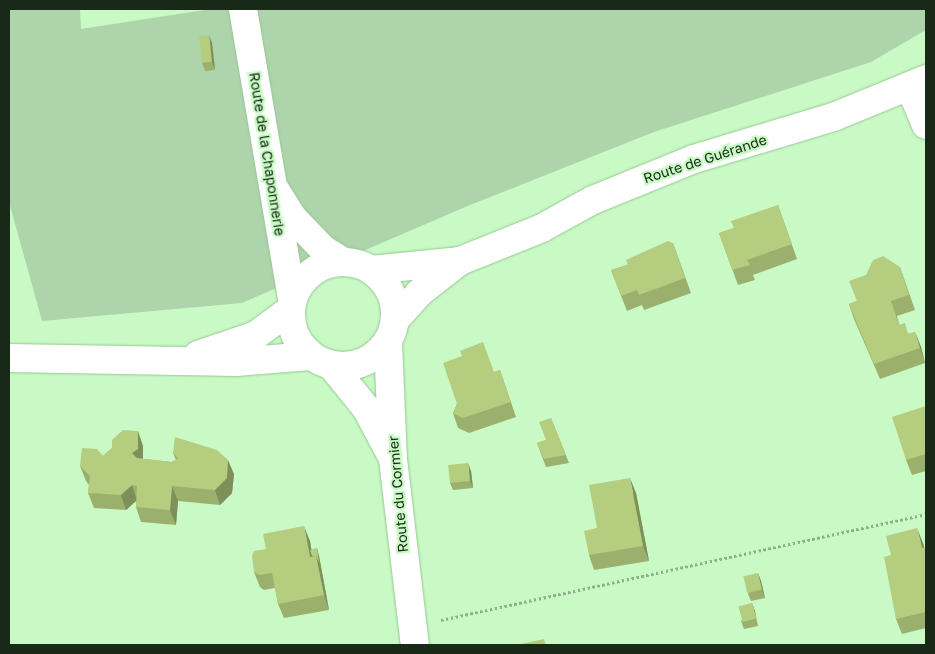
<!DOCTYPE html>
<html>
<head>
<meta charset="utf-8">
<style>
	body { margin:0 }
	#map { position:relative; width:935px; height:654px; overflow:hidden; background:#c9fac5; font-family:"Golos Text",sans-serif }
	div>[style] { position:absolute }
	.green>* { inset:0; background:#aed4ab }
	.path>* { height:3px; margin-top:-1.5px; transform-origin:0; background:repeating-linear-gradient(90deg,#8cb289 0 2.5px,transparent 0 5px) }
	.roads { filter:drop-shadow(0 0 1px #97c794) drop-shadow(0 0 1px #97c794) }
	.street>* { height:28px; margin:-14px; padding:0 14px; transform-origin:14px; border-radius:14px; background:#fff }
	.secondary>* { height:28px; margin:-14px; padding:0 14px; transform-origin:14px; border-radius:14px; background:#fff }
	.secondary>.ring { margin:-14px; padding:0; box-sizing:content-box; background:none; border:28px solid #fff; border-radius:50% }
	.wall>* { inset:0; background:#9bb06d }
	.shaded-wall>* { inset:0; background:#7e9059 }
	.building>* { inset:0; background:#b4cd7f; transform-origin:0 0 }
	span { translate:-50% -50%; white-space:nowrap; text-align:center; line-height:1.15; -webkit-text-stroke:4.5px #c9fac5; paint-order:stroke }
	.street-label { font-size:14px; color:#182a17 }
	.frame { position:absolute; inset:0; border:10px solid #182a17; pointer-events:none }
</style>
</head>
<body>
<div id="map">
	<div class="green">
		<div style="clip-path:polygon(9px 9px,80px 9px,81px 29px,211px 9px,926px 9px,926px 30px,871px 62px,654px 132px,470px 205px,242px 303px,42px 321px,9px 202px)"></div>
	</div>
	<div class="path">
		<div style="left:441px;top:620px;width:496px;rotate:-12.3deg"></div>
	</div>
	<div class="roads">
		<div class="street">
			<div style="left:243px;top:9px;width:295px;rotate:80.4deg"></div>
			<div style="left:910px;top:87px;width:41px;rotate:67.2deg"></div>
			<div style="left:276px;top:191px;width:32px;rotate:58deg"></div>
			<div style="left:293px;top:218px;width:43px;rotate:45.9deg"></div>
			<div style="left:323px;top:249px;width:25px;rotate:32deg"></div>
			<div style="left:388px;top:342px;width:117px;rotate:87.6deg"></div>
			<div style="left:393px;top:459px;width:187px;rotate:83.3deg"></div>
			<div style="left:331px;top:365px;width:55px;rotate:50.9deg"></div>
			<div style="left:366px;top:408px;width:51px;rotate:61.9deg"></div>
		</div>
		<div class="secondary">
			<div class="ring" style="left:291px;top:262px;width:76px;height:76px"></div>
			<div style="left:371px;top:270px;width:88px;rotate:-5.8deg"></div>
			<div style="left:395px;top:320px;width:36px;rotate:-48deg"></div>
			<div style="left:419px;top:293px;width:52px;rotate:-38deg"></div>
			<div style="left:460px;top:261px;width:88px;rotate:-21.9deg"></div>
			<div style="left:542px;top:228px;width:58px;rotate:-28.8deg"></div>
			<div style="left:593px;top:200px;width:109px;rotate:-22.1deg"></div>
			<div style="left:694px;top:159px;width:148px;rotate:-16.8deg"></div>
			<div style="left:836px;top:116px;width:97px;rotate:-22.3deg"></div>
			<div style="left:198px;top:355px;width:61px;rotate:-19deg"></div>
			<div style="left:256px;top:335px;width:42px;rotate:-36.3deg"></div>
			<div style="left:9px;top:358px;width:227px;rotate:1deg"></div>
			<div style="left:236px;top:362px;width:74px;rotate:-4.6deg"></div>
		</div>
	</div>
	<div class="wall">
		<div style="clip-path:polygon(212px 43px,215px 70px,205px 71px,202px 63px)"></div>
		<div style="clip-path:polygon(778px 205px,797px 259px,753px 275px,755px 280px,738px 285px,719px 233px,734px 228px)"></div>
		<div style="clip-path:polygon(673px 243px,691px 293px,644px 310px,642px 305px,627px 311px,611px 270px,627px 265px)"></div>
		<div style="clip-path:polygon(900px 267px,915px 310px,897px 316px,899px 324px,909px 334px,915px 332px,921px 347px,925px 363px,880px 379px,854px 319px,849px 304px,857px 301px)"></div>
		<div style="clip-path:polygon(462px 356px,494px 372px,500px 370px,516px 417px,469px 433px,458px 428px,453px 413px,457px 404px)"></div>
		<div style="clip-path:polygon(926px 406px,926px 471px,912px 475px,906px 460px)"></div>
		<div style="clip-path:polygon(551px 418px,569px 463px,546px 467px,537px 443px,546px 440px)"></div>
		<div style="clip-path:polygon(143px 446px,143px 459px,172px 462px,176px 460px,173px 453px,234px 474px,232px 493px,220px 505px,178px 501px,176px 525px,141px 522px,136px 507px,136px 501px,126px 510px,94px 508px,88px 493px,89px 485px,86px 481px,80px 466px,103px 456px,112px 448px)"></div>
		<div style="clip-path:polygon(471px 471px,473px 488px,453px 490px,450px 483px)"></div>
		<div style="clip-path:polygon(636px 493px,649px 561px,594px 570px,589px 555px,597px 528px)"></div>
		<div style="clip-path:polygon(310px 541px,311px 549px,319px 556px,329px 610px,284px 618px,278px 604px,275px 588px,264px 590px,260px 587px,254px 572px,266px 549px)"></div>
		<div style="clip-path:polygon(923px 543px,924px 547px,926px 550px,926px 628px,902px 634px,896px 619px,891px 555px)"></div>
		<div style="clip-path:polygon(758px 573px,761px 581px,765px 598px,751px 601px,748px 594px)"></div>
		<div style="clip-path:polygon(752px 603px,758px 626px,744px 629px,741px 621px)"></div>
	</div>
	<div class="shaded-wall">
		<div style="clip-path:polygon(209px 35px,212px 43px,215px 70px,212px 62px)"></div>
		<div style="clip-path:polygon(915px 332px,921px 347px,925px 363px,920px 348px)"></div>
		<div style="clip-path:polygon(138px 431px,143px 446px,143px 473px,132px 453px)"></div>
		<div style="clip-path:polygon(228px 460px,234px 474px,232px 493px,220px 505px,215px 490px)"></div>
		<div style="clip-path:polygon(468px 463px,471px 471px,473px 488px,470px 481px)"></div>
		<div style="clip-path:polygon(630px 478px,636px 493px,649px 561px,643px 546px)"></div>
		<div style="clip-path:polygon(132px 485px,137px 500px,126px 510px,121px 495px)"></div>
		<div style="clip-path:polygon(172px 486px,178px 501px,176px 525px,170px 510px)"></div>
		<div style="clip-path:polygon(304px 526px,310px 541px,314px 564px,310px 557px)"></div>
		<div style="clip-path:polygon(917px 528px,923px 543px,926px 558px,922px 548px)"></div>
		<div style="clip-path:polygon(317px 548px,319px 556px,329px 610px,324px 595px,316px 556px)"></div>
		<div style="clip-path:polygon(758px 573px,761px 581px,765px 598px,762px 590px)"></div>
		<div style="clip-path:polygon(752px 603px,755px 611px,758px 626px,756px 618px)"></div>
	</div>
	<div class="building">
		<div style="left:209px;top:35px;width:27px;height:10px;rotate:84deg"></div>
		<div style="clip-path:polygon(778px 205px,792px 244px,747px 260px,750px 265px,732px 270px,719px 233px,734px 228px,731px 221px)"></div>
		<div style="clip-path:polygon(668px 241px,673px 243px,685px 278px,639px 295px,637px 290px,621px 296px,611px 270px,628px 265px,626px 260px)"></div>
		<div style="clip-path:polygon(883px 256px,900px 267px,909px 295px,891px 301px,899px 325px,905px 323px,908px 334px,915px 332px,920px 348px,874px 364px,849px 304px,857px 301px,849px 281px,866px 275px,873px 260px)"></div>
		<div style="clip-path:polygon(483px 342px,494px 372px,500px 370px,511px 402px,463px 418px,453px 413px,457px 404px,443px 363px,462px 356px,460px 351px)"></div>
		<div style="clip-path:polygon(926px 406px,926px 454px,906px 460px,892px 417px)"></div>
		<div style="clip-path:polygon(551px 418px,566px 455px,544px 459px,537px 443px,546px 440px,539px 422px)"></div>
		<div style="clip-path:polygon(123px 430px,138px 431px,138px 449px,132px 453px,137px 458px,172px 462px,178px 458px,173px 453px,175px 437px,217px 450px,228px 460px,227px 478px,215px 490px,172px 486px,170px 510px,136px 507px,137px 486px,132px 485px,121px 495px,88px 493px,90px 476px,80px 466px,82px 448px,97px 449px,103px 456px,112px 448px,112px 440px)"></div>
		<div style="left:468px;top:463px;width:18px;height:20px;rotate:84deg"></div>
		<div style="clip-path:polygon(630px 478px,643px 546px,589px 555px,584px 531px,597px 528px,589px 485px)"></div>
		<div style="clip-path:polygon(304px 526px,310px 557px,316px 556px,324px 595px,278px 604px,272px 573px,259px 575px,254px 572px,252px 556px,254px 551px,266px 549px,263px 534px)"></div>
		<div style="clip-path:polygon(917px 528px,922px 548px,925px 547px,926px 551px,926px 612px,896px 619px,884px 557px,891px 555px,886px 536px)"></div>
		<div style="clip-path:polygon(317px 548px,319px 563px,316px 556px,312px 556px,310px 550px)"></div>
		<div style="left:758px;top:573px;width:17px;height:15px;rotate:77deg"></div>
		<div style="left:752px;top:603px;width:16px;height:14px;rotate:75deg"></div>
		<div style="clip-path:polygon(544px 639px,546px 645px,516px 645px)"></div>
	</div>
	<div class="street-label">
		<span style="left:267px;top:154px;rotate:81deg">Route de la Chaponnerie</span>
		<span style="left:705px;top:159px;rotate:-18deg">Route de Guérande</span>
		<span style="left:398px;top:494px;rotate:-95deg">Route du Cormier</span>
	</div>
	<div class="frame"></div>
</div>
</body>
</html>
